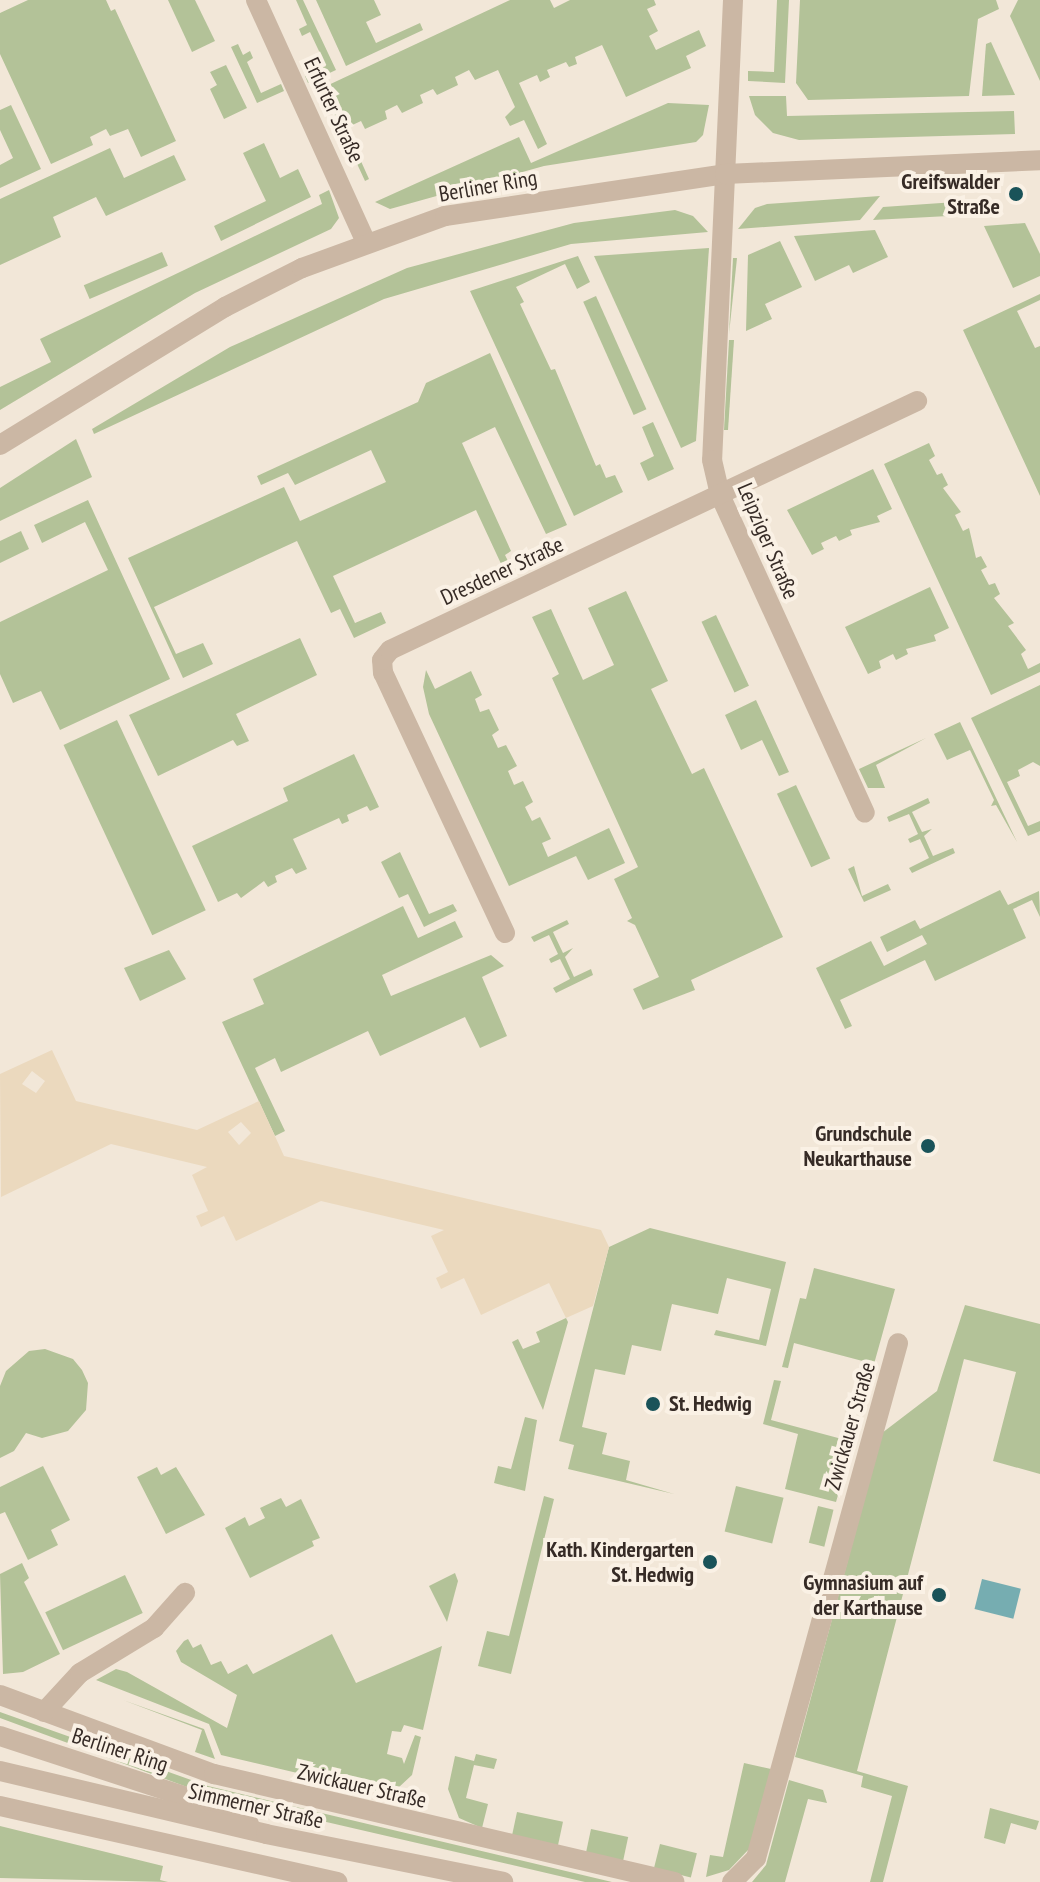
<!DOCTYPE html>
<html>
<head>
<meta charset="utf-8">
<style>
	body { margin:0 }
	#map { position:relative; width:1040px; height:1882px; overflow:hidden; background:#f2e7d8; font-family:"PT Sans Narrow",sans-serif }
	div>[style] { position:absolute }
	.green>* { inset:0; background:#b3c298; transform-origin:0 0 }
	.plaza>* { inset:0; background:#ebd9be }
	.water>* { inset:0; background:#76adb1; transform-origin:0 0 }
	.minor>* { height:20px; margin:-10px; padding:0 10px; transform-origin:10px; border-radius:10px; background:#cbb7a4 }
	.tertiary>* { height:20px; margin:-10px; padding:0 10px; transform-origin:10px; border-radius:10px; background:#cbb7a4 }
	.dots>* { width:22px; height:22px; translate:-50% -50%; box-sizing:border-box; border:4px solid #faf1e5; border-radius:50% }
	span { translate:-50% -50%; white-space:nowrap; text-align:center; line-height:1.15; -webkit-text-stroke:8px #faf1e5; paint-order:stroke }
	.street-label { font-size:22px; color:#362b26 }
	.poi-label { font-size:22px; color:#362b26; font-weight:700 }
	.right { translate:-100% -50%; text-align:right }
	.left { translate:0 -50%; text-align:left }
</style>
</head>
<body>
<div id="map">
	<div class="green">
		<div style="clip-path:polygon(28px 0,106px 0,111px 11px,115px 9px,176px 141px,141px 157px,128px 129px,110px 136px,106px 129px,90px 137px,93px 145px,51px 164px,0 54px,0 13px)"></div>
		<div style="clip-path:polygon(168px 0,195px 0,215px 41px,192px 52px)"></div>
		<div style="clip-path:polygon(296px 0,303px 0,336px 70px,308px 83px,305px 76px,326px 66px,310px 32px,302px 36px,299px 29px,307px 25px)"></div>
		<div style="clip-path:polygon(316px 0,374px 0,381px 15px,366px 22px,376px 43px,420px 23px,423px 30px,346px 66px)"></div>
		<div style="clip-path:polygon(510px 0,550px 0,554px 8px,570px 0,654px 0,656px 5px,647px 9px,658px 31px,649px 36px,656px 50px,699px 30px,706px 46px,686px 56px,691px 68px,626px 97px,602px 45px,575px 57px,577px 64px,569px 67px,566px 62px,547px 70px,550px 77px,540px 82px,537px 75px,519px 83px,547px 144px,538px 149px,524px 120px,510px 126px,505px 117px,515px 107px,498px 70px,475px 80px,469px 70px,455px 77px,458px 85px,437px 95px,433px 89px,420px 95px,423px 103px,402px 113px,397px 105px,385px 111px,387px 119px,365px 129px,361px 121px,346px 128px,369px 179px,365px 181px,322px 88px)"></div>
		<div style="clip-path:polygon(777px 0,789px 0,785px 83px,748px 81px,748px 71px,774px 72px)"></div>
		<div style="clip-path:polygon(800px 0,996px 0,999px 9px,978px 19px,969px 96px,808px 100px,796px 83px)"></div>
		<div style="clip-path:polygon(1018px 0,1040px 0,1040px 81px,1010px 16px)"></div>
		<div style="clip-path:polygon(991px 42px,1015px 95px,982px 96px,986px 44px)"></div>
		<div style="clip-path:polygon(238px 44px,243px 55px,250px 51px,253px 58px,247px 62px,261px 93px,281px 84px,284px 91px,257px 103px,231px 47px)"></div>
		<div style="clip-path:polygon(226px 65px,247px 108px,224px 119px,210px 89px,217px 85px,210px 72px)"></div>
		<div style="clip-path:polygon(749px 96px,786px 96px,787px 116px,1014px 111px,1015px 134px,799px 140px,773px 133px,755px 115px)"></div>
		<div style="clip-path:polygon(668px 103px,709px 105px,703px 135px,696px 142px,544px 166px,390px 209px,375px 202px,519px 137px,531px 163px)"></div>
		<div style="clip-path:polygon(11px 105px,41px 169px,0 188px,0 165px,13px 158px,0 130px,0 110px)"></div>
		<div style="clip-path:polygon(264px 143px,280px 178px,298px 169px,311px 197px,221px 241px,214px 226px,266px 201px,243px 153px)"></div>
		<div style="clip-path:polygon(110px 148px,124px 178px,174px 155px,186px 180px,106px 216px,96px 197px,53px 217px,61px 237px,0 265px,0 199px)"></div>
		<div style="clip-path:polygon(329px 190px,339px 218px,331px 229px,195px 293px,0 410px,0 387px,51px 362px,40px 339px,322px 204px,319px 195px)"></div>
		<div style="clip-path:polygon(880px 196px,860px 220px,738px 229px,755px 208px,767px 204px)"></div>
		<div style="clip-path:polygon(985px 200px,986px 214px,873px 220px,883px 207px)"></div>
		<div style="clip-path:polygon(675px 210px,693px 216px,708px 232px,571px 244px,384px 299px,94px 434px,92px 429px,230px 347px,407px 268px,574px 223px)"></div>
		<div style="clip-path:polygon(1025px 223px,1040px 254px,1040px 276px,1013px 288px,984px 226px)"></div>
		<div style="clip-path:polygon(875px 230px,888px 257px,853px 273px,849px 265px,815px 281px,794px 236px)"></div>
		<div style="clip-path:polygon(780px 241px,802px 287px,765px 304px,772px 319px,746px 331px,748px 255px)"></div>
		<div style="clip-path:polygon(709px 248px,696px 441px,681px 448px,594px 256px)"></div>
		<div style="left:162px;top:252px;width:15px;height:85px;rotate:67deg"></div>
		<div style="clip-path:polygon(578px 256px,590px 282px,577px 289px,565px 264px,516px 287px,524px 302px,520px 304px,551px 370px,555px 369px,596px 466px,600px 464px,606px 478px,615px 475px,623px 492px,574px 516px,470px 291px)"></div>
		<div style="clip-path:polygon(733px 258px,737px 258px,729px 334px)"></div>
		<div style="clip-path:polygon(1040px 294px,1040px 300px,1017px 311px,1035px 348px,1040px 346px,1040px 496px,963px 330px)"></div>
		<div style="left:596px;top:296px;width:124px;height:14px;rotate:66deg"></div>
		<div style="clip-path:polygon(729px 340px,734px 340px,728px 430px,724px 430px)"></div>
		<div style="clip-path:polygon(490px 353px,567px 525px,546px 534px,495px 427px,462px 443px,511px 551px,505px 555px,510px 565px,503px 568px,476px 510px,333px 576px,355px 623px,381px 612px,386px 623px,354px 638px,340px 609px,331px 613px,297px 541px,154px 607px,176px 654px,203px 643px,213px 664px,183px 678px,128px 558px,284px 487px,300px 521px,386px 482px,371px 450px,295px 485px,288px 473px,261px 485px,257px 476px,418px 402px,426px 383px)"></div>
		<div style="clip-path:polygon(653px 422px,674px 469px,648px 481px,640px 463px,654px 456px,642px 427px)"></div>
		<div style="clip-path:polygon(76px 439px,92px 477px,0 521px,0 488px)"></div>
		<div style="clip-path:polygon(929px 443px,935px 456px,929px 460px,937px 475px,942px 473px,948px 485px,943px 488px,961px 512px,955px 515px,963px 531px,969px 528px,976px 558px,981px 556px,987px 567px,981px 570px,989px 585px,995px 583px,1000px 594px,994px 598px,1014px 623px,1008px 626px,1026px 650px,1021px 654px,1028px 669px,1040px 663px,1040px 672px,991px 695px,884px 464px)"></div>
		<div style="clip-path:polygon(873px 469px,892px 509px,877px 516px,880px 522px,850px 530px,852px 535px,839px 541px,836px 536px,821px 543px,824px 549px,812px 555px,787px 510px)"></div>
		<div style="clip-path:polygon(88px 500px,170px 679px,60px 730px,41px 691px,13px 703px,0 674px,0 622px,108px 570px,85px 522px,42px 543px,34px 525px)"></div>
		<div style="clip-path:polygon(21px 531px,29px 549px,0 563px,0 541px)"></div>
		<div style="clip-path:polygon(930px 587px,949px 628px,934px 635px,936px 641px,906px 649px,908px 654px,896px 660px,893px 654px,879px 661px,881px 668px,868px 674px,845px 627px)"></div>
		<div style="clip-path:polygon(626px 591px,668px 681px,651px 689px,692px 774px,704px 768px,783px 937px,691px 980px,695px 990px,643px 1010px,633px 989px,659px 977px,635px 925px,627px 921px,632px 918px,614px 879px,638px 867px,552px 678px,559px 674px,532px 617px,551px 609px,583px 680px,614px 665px,588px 608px)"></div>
		<div style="left:716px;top:615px;width:78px;height:16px;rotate:65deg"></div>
		<div style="clip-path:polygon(300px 638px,317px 675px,236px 714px,249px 741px,237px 746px,233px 740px,158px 776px,129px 715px)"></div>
		<div style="clip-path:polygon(426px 670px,435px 689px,471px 671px,482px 695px,475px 699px,480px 712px,489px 709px,499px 730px,492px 735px,498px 748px,506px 745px,517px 766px,508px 771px,514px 785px,523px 781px,533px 802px,525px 807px,532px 821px,540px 817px,551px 839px,542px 843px,548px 857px,609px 828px,625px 863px,588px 880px,576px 856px,509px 886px,429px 714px,423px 687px)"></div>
		<div style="clip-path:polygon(1040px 685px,1040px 766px,1033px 762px,1018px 770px,1020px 776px,1007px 782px,1028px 826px,1040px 821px,1040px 831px,1028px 836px,971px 718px)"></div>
		<div style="clip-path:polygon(756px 700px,789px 772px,779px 776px,762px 740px,741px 750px,725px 715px)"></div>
		<div style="left:117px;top:720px;width:210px;height:59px;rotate:65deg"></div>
		<div style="clip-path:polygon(960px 722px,1017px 842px,996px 805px,991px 806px,994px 800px,970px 750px,947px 760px,934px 734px)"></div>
		<div style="clip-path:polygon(926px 738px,876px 765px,885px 788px,868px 788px,859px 769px)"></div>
		<div style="clip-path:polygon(354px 754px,379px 807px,370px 811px,367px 806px,347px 815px,349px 821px,342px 824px,339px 818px,293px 839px,307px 869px,296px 874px,292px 868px,275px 876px,277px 882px,268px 887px,264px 881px,241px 898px,237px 893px,218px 902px,192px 846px,288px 801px,283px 788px)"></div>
		<div style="left:796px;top:785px;width:81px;height:21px;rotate:65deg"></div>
		<div style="clip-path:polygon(928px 798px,930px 803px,912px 812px,922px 832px,932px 829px,924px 836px,933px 856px,953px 848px,955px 853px,912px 873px,909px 868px,929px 858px,920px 839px,910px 843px,908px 839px,918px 834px,909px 814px,889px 822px,887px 817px)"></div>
		<div style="clip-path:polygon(400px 852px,429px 914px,453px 904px,457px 911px,424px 927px,408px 894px,399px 898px,381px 862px)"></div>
		<div style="clip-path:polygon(854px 866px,862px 896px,888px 884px,891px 890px,864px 902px,848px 869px)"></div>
		<div style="clip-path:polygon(1000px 890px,1008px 905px,1039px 891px,1040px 917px,1032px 900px,1013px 909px,1026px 938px,935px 981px,925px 960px,840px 1000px,852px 1026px,845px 1029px,816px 968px,871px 941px,884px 966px,927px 944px,922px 935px,887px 952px,880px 937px,915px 920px,920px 929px)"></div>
		<div style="clip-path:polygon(403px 906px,418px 938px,455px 921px,463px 937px,382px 975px,391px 996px,491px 955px,504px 966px,482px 977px,507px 1036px,480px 1048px,465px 1017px,380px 1056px,368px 1031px,281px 1072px,275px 1058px,255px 1068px,285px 1131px,275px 1136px,222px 1022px,264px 1004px,253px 979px)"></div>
		<div style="clip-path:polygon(567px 920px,569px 924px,553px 932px,563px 953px,573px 948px,565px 957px,574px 977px,591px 969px,593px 975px,556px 993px,553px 988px,570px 979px,560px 959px,551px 963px,549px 959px,558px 954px,549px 935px,534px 942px,531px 937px)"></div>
		<div style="clip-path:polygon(169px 950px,186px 979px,140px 1001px,124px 968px)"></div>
		<div style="clip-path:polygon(650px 1228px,786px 1262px,766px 1346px,714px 1335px,716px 1330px,759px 1340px,771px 1289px,727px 1278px,718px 1314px,672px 1304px,661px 1351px,632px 1345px,625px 1375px,595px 1369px,582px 1427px,607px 1433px,602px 1454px,630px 1461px,626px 1480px,674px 1494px,568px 1469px,574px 1445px,559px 1441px,609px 1247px)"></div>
		<div style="clip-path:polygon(814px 1268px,895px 1289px,874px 1364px,794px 1343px,788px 1368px,782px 1367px,800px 1298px,806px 1299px)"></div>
		<div style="clip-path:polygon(965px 1305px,1040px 1324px,1040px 1474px,993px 1461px,1016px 1372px,964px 1359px,857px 1771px,908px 1786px,883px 1882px,870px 1882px,892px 1796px,861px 1787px,863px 1776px,795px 1757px,882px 1433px,937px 1391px)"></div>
		<div style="clip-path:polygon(566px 1318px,568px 1322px,543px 1410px,512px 1342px,518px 1339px,523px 1349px,540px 1342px,536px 1332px)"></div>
		<div style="clip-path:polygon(45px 1349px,73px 1359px,82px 1370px,88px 1383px,86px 1410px,68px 1431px,42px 1438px,26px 1433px,14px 1451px,0 1458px,0 1386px,6px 1371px,29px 1351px)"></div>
		<div style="clip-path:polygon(774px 1380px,781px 1381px,771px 1420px,853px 1442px,836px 1502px,785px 1489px,798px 1434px,763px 1424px)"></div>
		<div style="clip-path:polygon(525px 1417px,537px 1420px,525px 1491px,494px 1483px,498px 1466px,511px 1469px)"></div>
		<div style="clip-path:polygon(43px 1466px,70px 1520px,51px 1530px,58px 1545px,28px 1560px,5px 1512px,0 1514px,0 1487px)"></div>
		<div style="clip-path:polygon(157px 1467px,161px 1475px,176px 1467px,205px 1515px,166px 1534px,137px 1477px)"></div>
		<div style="left:736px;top:1486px;width:49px;height:47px;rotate:14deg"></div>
		<div style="clip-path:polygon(544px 1496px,554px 1499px,511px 1674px,478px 1666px,487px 1631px,509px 1636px)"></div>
		<div style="clip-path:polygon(281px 1498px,286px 1507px,301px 1499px,320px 1538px,312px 1541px,314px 1546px,250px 1578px,225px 1528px,245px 1517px,249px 1526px,265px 1518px,260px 1508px)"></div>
		<div style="left:818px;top:1506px;width:16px;height:38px;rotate:14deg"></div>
		<div style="clip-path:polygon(22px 1563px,29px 1578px,24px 1582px,60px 1654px,23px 1672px,3px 1674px,0 1574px)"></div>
		<div style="clip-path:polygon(455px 1573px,458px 1581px,447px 1622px,429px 1586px)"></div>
		<div style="left:125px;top:1575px;width:42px;height:88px;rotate:65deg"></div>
		<div style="clip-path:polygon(332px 1634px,356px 1683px,442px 1646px,423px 1730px,404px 1725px,401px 1732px,392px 1731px,387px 1754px,402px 1758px,404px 1764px,415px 1735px,421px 1737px,412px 1775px,398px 1788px,382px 1793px,221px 1755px,209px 1724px,96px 1680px,116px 1669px,127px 1672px,227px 1728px,237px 1695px,181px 1662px,176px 1651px,184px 1641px,188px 1639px,193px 1648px,201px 1644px,211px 1665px,221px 1661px,228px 1674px,247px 1664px,253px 1674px)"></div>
		<div style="clip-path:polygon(123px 1700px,204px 1729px,215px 1759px,195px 1752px,202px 1730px)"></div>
		<div style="clip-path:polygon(0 1712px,208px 1786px,612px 1882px,585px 1882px,206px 1794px,0 1718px)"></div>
		<div style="clip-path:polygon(476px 1754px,497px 1759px,494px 1769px,474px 1765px,466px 1798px,488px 1804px,482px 1828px,459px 1818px,448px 1789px,455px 1756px,474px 1761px)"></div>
		<div style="clip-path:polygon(744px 1763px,771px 1769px,749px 1849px,729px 1870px,706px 1877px,710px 1855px,723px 1857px)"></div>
		<div style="clip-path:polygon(789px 1780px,823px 1790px,827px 1803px,808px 1799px,785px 1882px,752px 1882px,766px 1865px)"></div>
		<div style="clip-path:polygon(990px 1808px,1039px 1821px,1036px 1830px,1011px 1823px,1005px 1844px,984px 1838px)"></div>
		<div style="left:517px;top:1812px;width:47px;height:25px;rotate:12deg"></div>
		<div style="clip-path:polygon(0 1826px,163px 1866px,160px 1880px,168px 1882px,0 1878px)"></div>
		<div style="left:591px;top:1829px;width:38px;height:24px;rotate:12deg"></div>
		<div style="left:660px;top:1844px;width:38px;height:25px;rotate:14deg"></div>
	</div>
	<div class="plaza">
		<div style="clip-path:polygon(evenodd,52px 1050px,76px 1101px,197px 1130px,259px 1101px,284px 1156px,601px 1230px,609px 1247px,593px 1306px,566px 1318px,549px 1283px,481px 1315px,464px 1278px,441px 1289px,436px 1278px,448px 1272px,431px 1236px,444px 1230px,321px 1201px,236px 1241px,224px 1216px,201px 1227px,196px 1216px,208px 1211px,192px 1175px,207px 1167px,111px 1144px,1px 1197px,0 1074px,52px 1050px,32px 1071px,45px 1081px,36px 1093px,22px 1084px,32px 1071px,52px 1050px,241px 1122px,251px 1133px,239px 1145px,228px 1132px,241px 1122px)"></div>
	</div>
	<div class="water">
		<div style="left:982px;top:1579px;width:40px;height:31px;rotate:14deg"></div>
	</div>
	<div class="minor">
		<div style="left:256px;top:0;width:266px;rotate:65.6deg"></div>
		<div style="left:733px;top:0;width:460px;rotate:92.6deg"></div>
		<div style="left:712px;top:460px;width:36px;rotate:77deg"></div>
		<div style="left:720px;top:495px;width:349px;rotate:65.5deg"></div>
		<div style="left:505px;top:933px;width:287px;rotate:-115.1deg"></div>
		<div style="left:383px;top:673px;width:13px;rotate:-94deg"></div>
		<div style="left:382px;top:660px;width:13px;rotate:-51deg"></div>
		<div style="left:390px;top:650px;width:583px;rotate:-25.29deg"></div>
		<div style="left:0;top:1695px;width:228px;rotate:20.3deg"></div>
		<div style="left:214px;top:1774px;width:473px;rotate:13.2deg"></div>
		<div style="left:44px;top:1712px;width:53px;rotate:-47.3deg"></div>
		<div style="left:80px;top:1673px;width:87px;rotate:-31.3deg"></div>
		<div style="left:154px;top:1628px;width:47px;rotate:-48.5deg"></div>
		<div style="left:732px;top:1882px;width:34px;rotate:-45deg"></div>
		<div style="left:756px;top:1858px;width:534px;rotate:-74.58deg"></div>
	</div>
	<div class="tertiary">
		<div style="left:0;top:445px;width:264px;rotate:-31.5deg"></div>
		<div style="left:225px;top:307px;width:86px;rotate:-26.9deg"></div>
		<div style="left:302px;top:268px;width:152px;rotate:-20deg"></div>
		<div style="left:445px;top:216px;width:283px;rotate:-8.5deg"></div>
		<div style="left:725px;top:174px;width:315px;rotate:-2.5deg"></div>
		<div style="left:0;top:1736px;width:235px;rotate:18.1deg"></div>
		<div style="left:223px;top:1809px;width:30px;rotate:30deg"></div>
		<div style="left:0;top:1771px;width:273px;rotate:13.3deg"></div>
		<div style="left:266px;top:1834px;width:242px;rotate:11.4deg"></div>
		<div style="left:0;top:1806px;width:346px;rotate:12.7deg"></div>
	</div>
	<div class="dots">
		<div style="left:1016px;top:194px;background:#1a5359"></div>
		<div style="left:928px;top:1146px;background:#1a5359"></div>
		<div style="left:653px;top:1404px;background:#1a5359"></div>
		<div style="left:710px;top:1562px;background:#1a5359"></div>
		<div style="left:939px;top:1595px;background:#1a5359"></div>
	</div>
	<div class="street-label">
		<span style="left:334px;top:110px;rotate:65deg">Erfurter Straße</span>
		<span style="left:488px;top:186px;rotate:-10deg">Berliner Ring</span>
		<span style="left:768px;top:541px;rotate:67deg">Leipziger Straße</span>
		<span style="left:502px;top:571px;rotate:-25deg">Dresdener Straße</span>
		<span style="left:850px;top:1426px;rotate:-74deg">Zwickauer Straße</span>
		<span style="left:120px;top:1750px;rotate:18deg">Berliner Ring</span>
		<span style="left:362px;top:1786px;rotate:13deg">Zwickauer Straße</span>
		<span style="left:256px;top:1806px;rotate:13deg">Simmerner Straße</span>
	</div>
	<div class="poi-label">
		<span class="right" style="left:1000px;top:194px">Greifswalder<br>Straße</span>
		<span class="right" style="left:912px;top:1146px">Grundschule<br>Neukarthause</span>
		<span class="left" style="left:669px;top:1404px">St. Hedwig</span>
		<span class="right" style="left:694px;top:1562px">Kath. Kindergarten<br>St. Hedwig</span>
		<span class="right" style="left:923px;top:1595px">Gymnasium auf<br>der Karthause</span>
	</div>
</div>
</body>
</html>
